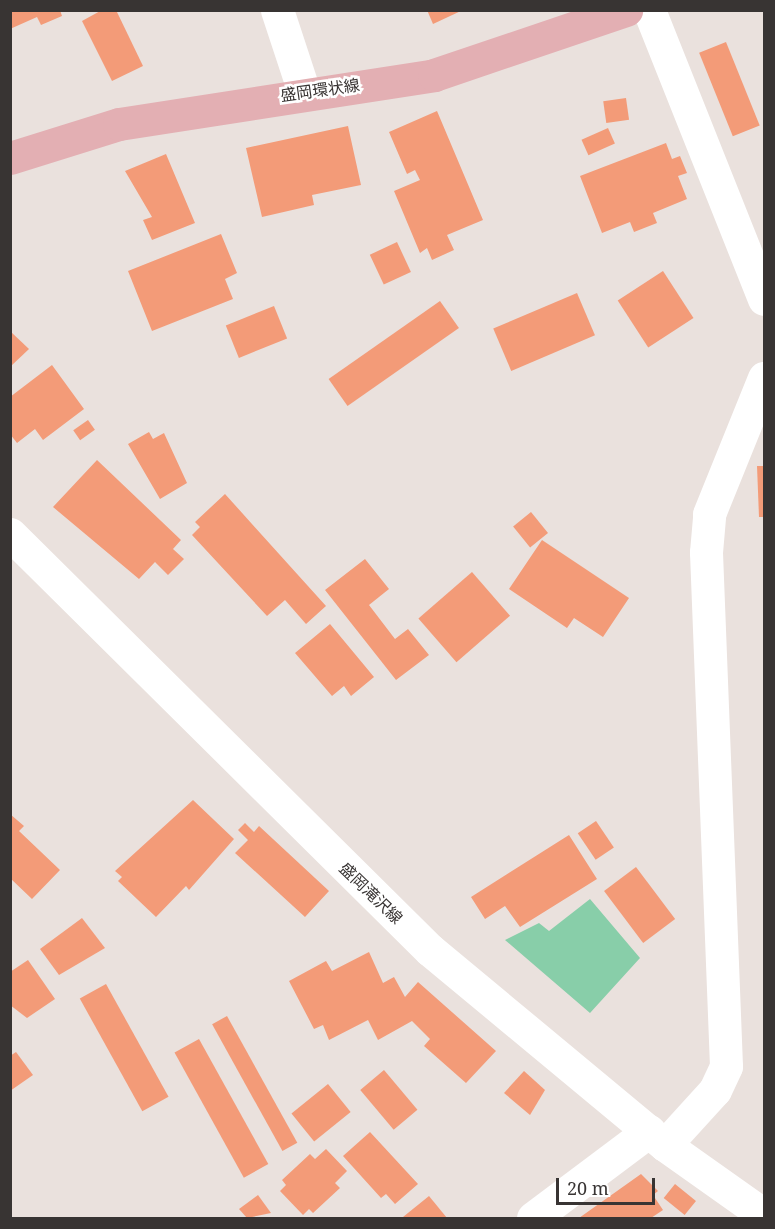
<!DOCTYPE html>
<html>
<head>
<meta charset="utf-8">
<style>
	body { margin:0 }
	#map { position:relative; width:775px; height:1229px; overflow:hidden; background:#eae1dd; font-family:"Noto Serif","Noto Sans JP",serif }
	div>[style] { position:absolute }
	.green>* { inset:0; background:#88cea9 }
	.building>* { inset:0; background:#f39b78; transform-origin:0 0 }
	.minor>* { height:33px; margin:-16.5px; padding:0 16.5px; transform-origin:16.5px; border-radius:16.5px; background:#fff }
	.secondary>* { height:33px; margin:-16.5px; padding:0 16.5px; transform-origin:16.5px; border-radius:16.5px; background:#fff }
	.primary>* { height:33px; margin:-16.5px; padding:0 16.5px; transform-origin:16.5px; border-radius:16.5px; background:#e3afb3 }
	span { translate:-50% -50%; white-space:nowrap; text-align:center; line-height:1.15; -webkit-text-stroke:5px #fff; paint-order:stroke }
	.street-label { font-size:16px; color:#383433 }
	.frame { position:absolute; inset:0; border:12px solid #383433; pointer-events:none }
	.scale { position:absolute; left:556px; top:1178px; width:99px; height:27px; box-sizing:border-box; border:3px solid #383433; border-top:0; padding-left:8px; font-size:18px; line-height:21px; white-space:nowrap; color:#383433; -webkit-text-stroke:4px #fff; paint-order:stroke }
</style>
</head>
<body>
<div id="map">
	<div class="green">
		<div style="clip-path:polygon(590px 899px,640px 958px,590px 1013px,505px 940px,539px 923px,549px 931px)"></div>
	</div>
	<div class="building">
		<div style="clip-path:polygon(10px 10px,60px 10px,62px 16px,41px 25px,37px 17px,10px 29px)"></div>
		<div style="clip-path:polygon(102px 10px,116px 10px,143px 66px,112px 81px,82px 21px)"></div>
		<div style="clip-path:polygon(427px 10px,463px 10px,433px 24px)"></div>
		<div style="left:726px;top:42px;width:90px;height:29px;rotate:68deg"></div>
		<div style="left:626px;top:98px;width:22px;height:23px;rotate:82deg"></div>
		<div style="clip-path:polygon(437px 111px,483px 220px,447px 235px,454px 250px,432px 260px,427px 248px,420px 253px,394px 191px,420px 180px,415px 170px,407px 174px,389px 132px)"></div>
		<div style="clip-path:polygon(348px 126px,361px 185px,312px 195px,314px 205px,262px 217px,246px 148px)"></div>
		<div style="left:608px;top:128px;width:17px;height:29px;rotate:66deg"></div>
		<div style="clip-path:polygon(666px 143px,672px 159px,680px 156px,687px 173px,678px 176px,687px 199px,653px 213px,657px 223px,634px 232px,630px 222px,602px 233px,580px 176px)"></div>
		<div style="clip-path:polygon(166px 154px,195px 223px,152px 240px,143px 220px,152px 217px,125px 171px)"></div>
		<div style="clip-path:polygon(221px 234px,237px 273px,225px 279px,233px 299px,152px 331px,128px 271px)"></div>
		<div style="left:397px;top:242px;width:33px;height:30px;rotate:65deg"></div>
		<div style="left:663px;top:271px;width:56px;height:54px;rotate:57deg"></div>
		<div style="left:577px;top:293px;width:46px;height:91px;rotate:67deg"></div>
		<div style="left:440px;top:301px;width:33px;height:136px;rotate:55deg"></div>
		<div style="left:274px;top:306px;width:35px;height:52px;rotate:68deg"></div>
		<div style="clip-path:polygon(10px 331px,29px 349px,10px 367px)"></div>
		<div style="clip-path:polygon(52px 365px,84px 409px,43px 440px,35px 429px,17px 443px,10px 434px,10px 397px)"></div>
		<div style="left:88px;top:420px;width:12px;height:18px;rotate:55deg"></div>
		<div style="clip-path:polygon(149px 432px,153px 439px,164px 433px,187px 483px,160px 499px,128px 444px)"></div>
		<div style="clip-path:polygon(97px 460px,181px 540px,173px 549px,184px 559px,168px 575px,155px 562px,139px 579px,53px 507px)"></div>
		<div style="clip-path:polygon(757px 466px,764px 466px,764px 517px,759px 517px)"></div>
		<div style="clip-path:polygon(225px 494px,326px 606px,306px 624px,285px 600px,267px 616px,192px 535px,200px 527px,195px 522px)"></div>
		<div style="left:531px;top:512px;width:27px;height:23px;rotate:51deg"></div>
		<div style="clip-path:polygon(542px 540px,629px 598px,603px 637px,574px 618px,567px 628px,509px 589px)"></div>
		<div style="clip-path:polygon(365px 559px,389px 589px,369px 605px,395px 639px,408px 629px,429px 655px,396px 680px,325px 590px)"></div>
		<div style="left:472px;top:572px;width:58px;height:71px;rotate:49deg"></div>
		<div style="clip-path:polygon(330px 624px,374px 677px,351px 696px,344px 686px,332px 696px,295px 653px)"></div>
		<div style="clip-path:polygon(193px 800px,234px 839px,189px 890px,186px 886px,156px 917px,118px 881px,122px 877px,115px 871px)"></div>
		<div style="clip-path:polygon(10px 814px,24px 826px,19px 831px,60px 870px,32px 899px,10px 878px)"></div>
		<div style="left:596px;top:821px;width:32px;height:22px;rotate:56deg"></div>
		<div style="clip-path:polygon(245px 823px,254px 832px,259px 826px,329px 891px,305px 917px,235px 853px,248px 840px,238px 830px)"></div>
		<div style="clip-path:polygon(569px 835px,597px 879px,520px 927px,505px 906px,485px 919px,471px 897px)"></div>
		<div style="left:636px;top:867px;width:65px;height:40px;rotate:53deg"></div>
		<div style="clip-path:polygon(82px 918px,105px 948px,59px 975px,40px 949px)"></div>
		<div style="clip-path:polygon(369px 952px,383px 983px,394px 977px,405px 997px,418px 982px,496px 1051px,466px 1083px,424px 1046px,430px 1039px,412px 1021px,378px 1040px,368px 1020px,329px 1040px,323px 1025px,314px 1029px,289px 981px,326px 961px,332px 971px)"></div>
		<div style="clip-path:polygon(28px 960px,55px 999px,27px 1018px,10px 1005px,10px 972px)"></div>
		<div style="left:106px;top:984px;width:129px;height:30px;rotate:61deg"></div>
		<div style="left:227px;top:1016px;width:145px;height:17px;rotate:61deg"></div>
		<div style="left:199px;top:1039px;width:143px;height:28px;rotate:61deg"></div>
		<div style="clip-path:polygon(16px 1052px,33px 1075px,10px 1091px,10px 1056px)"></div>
		<div style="left:384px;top:1070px;width:52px;height:31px;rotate:50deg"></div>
		<div style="clip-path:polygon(524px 1071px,545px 1090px,530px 1115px,504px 1093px)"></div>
		<div style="left:328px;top:1084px;width:36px;height:47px;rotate:51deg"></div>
		<div style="clip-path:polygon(370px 1132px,418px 1184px,395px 1204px,386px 1194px,381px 1198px,343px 1156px)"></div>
		<div style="clip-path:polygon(326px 1149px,347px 1171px,335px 1183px,340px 1188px,313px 1213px,309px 1209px,303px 1215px,280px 1191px,286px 1185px,282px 1180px,310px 1154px,315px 1159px)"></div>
		<div style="clip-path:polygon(641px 1174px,658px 1191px,653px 1195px,663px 1210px,651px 1218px,579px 1218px)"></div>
		<div style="left:675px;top:1184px;width:27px;height:18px;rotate:39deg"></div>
		<div style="clip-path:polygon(258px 1195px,271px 1213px,247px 1218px,239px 1209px)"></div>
		<div style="clip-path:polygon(429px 1196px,447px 1218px,404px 1218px,403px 1217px)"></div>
	</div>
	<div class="minor">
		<div style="left:277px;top:10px;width:86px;rotate:71.8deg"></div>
		<div style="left:649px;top:10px;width:311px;rotate:68.3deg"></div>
		<div style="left:665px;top:1145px;width:74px;rotate:-47.7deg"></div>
		<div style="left:715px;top:1090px;width:26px;rotate:-65deg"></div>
		<div style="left:726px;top:1066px;width:514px;rotate:-92.23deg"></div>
		<div style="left:706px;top:552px;width:38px;rotate:-85deg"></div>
		<div style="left:709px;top:514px;width:147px;rotate:-68deg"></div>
		<div style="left:533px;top:1218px;width:145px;rotate:-36.9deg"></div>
	</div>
	<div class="secondary">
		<div style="left:10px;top:534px;width:591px;rotate:44.73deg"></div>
		<div style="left:430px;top:950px;width:305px;rotate:39.7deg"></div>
		<div style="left:665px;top:1145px;width:121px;rotate:35.3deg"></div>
	</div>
	<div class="primary">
		<div style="left:10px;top:158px;width:114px;rotate:-17.3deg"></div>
		<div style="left:119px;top:124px;width:319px;rotate:-8.8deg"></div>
		<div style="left:434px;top:75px;width:203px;rotate:-18.7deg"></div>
	</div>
	<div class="street-label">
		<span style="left:320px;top:90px;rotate:-8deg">盛岡環状線</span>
		<span style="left:371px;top:893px;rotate:44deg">盛岡滝沢線</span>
	</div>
	<div class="frame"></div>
	<div class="scale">20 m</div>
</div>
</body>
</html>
